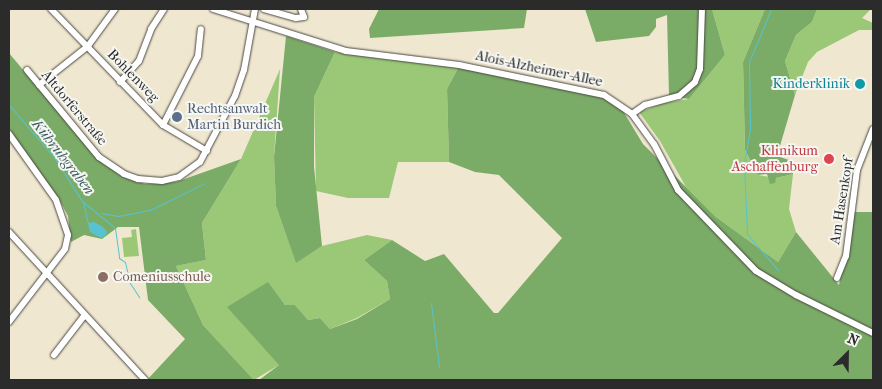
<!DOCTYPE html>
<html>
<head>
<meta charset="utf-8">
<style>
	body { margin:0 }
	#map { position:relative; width:882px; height:389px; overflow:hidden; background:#f0e7d0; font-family:"IM FELL French Canon",serif }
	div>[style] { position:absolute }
	.green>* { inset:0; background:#9ac876 }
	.forest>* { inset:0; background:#7bac67 }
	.water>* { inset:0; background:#57c3d1 }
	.stream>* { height:1px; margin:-0.5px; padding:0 0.5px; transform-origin:0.5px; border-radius:0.5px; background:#57c3d1 }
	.roads { filter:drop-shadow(0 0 1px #494744) drop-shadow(0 0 1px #494744) }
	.minor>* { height:6px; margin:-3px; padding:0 3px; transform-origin:3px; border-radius:3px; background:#fff }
	.dots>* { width:14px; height:14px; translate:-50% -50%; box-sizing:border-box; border:2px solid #f6f6f2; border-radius:50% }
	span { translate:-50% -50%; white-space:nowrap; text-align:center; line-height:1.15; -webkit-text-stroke:4px #f6f6f2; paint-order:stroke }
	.street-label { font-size:14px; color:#2b2b2b }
	.culture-label { font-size:14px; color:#0d838f }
	.right { translate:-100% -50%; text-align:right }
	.service-label { font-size:14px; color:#4e5e75 }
	.left { translate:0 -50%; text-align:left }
	.health-label { font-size:14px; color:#be3a42 }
	.education-label { font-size:14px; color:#785e54 }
	.water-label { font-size:15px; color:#38595d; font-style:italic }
	.frame { position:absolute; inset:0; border:10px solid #2b2b2b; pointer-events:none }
	.north { position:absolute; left:822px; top:329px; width:50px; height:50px; -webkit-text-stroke:4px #f6f6f2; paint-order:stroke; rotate:23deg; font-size:14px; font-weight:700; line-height:20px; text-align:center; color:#2b2b2b }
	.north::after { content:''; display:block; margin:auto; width:18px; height:22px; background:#2b2b2b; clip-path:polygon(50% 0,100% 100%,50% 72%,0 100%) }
</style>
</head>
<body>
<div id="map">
	<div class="green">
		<div style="clip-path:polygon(712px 9px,765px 9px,743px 62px,745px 150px,758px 175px,776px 178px,793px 174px,789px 209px,796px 232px,778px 262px,716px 217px,686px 187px,660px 141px,639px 112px,664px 103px,689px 99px,725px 55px)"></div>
		<div style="clip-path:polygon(817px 9px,871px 9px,862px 18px,873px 23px,873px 30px,859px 30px,817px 52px,808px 62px,795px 95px,785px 61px,796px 35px,812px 22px)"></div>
		<div style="clip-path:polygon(335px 52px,458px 68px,447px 89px,449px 162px,398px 162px,389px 198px,348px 198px,316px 191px,314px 97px)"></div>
		<div style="clip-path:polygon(280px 69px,274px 157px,276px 206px,296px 262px,322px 246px,367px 235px,392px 240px,364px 260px,387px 281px,390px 299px,357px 318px,330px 329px,320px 318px,308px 320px,295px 305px,285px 305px,267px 282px,279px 365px,254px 380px,203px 325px,176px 266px,206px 260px,202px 223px,241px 159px)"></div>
		<div style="clip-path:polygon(136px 229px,139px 256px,124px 257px,122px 238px,132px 237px,131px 230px)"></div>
	</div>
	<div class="forest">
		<div style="clip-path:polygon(379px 9px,527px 9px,524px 28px,370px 38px,369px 29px)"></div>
		<div style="clip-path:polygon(585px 9px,712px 9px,725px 55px,689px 99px,669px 96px,667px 15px,656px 19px,656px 27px,649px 36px,596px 42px)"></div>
		<div style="clip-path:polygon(765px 9px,817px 9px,812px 22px,796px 35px,785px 61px,795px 95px,777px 156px,792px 161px,793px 174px,776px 178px,775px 183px,770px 184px,767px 174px,758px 175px,745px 150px,743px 62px)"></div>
		<div style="clip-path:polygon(286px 36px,335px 52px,314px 97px,314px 167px,322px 246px,296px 263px,276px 206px,274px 157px)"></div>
		<div style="clip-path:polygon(9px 53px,98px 160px,123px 177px,145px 184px,176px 182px,241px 159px,202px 223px,206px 260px,176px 266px,203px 325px,254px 380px,147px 380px,185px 339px,148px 300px,139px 227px,118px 227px,102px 239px,84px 235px,71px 242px,68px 216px,60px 201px,9px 130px)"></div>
		<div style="clip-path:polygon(458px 68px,601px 97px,613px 103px,623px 111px,643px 144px,716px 217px,778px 262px,796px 232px,839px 285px,852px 212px,873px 212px,873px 380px,259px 380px,279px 365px,227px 307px,268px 282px,285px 305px,295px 305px,308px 320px,320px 318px,330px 329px,357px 319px,390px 299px,387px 281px,364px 260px,392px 240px,425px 261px,444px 254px,494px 313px,498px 313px,562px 238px,499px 175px,475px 172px,449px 162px,447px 89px)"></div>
	</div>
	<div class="water">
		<div style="clip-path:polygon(94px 222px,103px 227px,107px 232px,105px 236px,101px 238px,90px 232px,88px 223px)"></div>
	</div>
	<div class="stream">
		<div style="left:771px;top:9px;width:57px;rotate:112.5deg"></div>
		<div style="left:749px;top:62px;width:67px;rotate:89.1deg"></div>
		<div style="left:750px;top:129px;width:36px;rotate:100deg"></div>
		<div style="left:744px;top:164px;width:70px;rotate:87.5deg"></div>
		<div style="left:747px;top:234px;width:48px;rotate:49.3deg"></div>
		<div style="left:9px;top:105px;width:69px;rotate:49.1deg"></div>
		<div style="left:54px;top:157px;width:52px;rotate:57.5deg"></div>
		<div style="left:82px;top:201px;width:43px;rotate:39.3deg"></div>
		<div style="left:115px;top:228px;width:30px;rotate:82deg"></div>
		<div style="left:119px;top:258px;width:7px;rotate:34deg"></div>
		<div style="left:125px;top:262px;width:22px;rotate:77deg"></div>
		<div style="left:130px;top:283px;width:17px;rotate:57deg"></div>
		<div style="left:83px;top:202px;width:22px;rotate:77deg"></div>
		<div style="left:101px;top:213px;width:17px;rotate:10deg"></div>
		<div style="left:118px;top:216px;width:33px;rotate:-11deg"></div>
		<div style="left:150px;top:210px;width:61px;rotate:-26.1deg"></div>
		<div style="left:431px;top:303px;width:64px;rotate:82.8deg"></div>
	</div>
	<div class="roads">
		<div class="minor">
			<div style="left:51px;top:9px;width:161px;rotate:46deg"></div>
			<div style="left:163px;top:125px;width:51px;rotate:30.6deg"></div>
			<div style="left:213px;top:9px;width:139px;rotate:17.5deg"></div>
			<div style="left:346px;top:51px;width:114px;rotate:7.1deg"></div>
			<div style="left:459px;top:65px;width:148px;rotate:11.7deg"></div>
			<div style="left:604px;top:95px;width:34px;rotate:34deg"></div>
			<div style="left:632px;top:114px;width:37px;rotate:54deg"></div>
			<div style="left:654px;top:144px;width:52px;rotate:62.4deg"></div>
			<div style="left:678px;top:190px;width:112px;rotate:46.1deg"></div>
			<div style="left:756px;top:271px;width:47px;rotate:31deg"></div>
			<div style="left:796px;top:295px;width:86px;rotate:26.3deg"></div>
			<div style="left:264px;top:9px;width:33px;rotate:16deg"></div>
			<div style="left:296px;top:18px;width:8px;rotate:-7deg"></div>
			<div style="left:304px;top:17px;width:9px;rotate:-111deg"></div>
			<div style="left:27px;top:70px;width:113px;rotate:50.4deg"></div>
			<div style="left:99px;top:157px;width:30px;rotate:34deg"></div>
			<div style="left:124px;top:174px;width:15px;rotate:20deg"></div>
			<div style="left:138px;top:179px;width:24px;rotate:5deg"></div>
			<div style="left:162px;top:181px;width:17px;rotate:-13deg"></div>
			<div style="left:179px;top:177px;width:26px;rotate:-36deg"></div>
			<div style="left:200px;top:162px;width:75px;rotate:-62.1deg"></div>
			<div style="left:235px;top:96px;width:28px;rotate:-71deg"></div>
			<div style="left:244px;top:70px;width:62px;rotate:-79.8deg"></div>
			<div style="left:120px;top:82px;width:28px;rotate:-48deg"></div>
			<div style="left:139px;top:61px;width:34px;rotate:-69deg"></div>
			<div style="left:151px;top:29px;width:24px;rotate:-57deg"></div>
			<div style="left:39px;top:85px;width:63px;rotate:-38.5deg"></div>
			<div style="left:88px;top:46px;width:46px;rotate:-53.9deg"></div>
			<div style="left:632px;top:114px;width:16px;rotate:-35deg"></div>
			<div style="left:645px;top:105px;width:35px;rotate:-15deg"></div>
			<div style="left:679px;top:96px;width:21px;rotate:-41deg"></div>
			<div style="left:695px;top:82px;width:14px;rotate:-69deg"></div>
			<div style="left:700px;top:69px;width:60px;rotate:-88.1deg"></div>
			<div style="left:163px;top:125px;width:77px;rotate:-63.1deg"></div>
			<div style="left:198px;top:56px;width:27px;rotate:-84deg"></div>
			<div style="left:9px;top:134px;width:81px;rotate:54.5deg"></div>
			<div style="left:56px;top:200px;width:37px;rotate:71deg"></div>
			<div style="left:68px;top:235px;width:14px;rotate:102deg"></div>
			<div style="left:65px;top:249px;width:92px;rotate:127.5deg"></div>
			<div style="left:9px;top:232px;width:201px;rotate:47.4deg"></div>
			<div style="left:837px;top:278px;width:24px;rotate:-68deg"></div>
			<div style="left:846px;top:256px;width:87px;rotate:-82.7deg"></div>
			<div style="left:857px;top:170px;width:44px;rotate:-68.7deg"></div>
			<div style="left:54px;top:355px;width:49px;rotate:-52.4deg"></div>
		</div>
	</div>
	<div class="dots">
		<div style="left:860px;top:84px;background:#0f9aa8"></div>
		<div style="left:177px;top:117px;background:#5c6f8a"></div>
		<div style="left:829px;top:159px;background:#e0444e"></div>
		<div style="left:103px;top:277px;background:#8d6e63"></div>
	</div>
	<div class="street-label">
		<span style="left:539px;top:69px;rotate:12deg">Alois-Alzheimer-Allee</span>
		<span style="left:133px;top:76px;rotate:46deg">Bohlenweg</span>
		<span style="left:74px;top:108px;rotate:50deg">Altdorferstraße</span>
		<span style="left:842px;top:201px;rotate:-81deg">Am Hasenkopf</span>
	</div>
	<div class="culture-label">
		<span class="right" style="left:850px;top:84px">Kinderklinik</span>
	</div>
	<div class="service-label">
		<span class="left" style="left:187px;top:117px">Rechtsanwalt<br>Martin Burdich</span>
	</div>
	<div class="health-label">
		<span class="right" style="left:818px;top:159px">Klinikum<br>Aschaffenburg</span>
	</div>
	<div class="education-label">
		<span class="left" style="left:113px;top:277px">Comeniusschule</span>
	</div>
	<div class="water-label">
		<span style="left:63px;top:157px;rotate:52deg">Kühruhgraben</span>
	</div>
	<div class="frame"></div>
	<div class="north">N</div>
</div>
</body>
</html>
